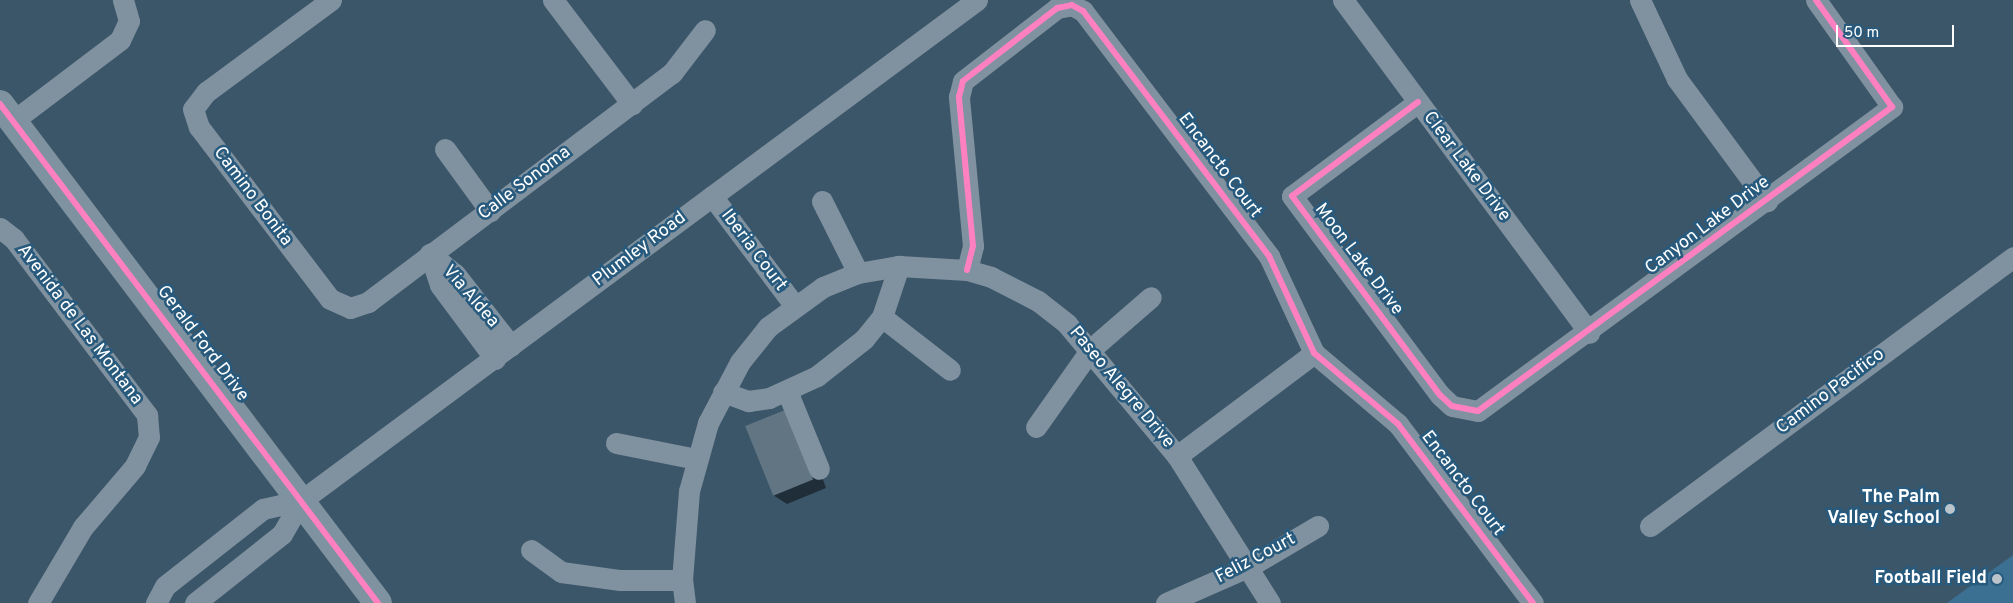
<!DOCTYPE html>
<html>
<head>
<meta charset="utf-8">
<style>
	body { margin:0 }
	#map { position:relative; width:2013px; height:603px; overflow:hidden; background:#3b5669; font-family:Overpass,sans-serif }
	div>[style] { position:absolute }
	.green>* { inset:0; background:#3b7093 }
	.shadow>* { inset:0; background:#0007 }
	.building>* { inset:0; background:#617583; transform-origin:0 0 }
	.minor>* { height:21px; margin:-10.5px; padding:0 10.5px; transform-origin:10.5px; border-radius:10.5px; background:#8092a0 }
	.major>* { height:28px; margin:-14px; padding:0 14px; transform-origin:14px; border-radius:14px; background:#7e929f }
	.cycleway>* { height:6px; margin:-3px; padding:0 3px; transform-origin:3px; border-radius:3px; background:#ff80c0 }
	.dots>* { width:14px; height:14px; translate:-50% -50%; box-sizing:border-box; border:2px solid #275a7d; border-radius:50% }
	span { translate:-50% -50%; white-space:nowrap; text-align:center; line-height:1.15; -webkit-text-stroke:5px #275a7d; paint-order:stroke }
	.street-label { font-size:18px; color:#fff }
	.poi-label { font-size:18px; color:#fff; font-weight:700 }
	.right { translate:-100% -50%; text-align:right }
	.scale { position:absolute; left:1836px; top:25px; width:118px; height:22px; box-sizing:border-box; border:2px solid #fff; border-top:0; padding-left:6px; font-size:15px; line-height:18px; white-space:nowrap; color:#fff; -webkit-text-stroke:4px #275a7d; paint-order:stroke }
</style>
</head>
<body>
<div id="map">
	<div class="green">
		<div style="clip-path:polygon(2013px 555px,2013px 603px,1947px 603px)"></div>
	</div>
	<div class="shadow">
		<div style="clip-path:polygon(820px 471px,826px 488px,787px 504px,773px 495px)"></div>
	</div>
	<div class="building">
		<div style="left:785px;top:410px;width:75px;height:43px;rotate:68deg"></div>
	</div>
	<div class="minor">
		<div style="left:331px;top:0;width:155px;rotate:143.6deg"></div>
		<div style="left:206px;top:92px;width:21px;rotate:127deg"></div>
		<div style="left:193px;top:109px;width:19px;rotate:72deg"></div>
		<div style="left:199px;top:127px;width:216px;rotate:52.7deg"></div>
		<div style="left:330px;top:299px;width:22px;rotate:24deg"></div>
		<div style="left:350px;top:308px;width:19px;rotate:-18deg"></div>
		<div style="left:368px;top:302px;width:381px;rotate:-37deg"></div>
		<div style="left:672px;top:73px;width:54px;rotate:-52.5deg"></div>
		<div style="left:553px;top:0;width:131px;rotate:52.8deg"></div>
		<div style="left:1343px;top:0;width:414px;rotate:53.5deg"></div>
		<div style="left:1640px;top:0;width:87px;rotate:64.9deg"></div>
		<div style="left:1677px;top:79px;width:152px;rotate:53.6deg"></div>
		<div style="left:1418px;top:102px;width:157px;rotate:143.3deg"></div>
		<div style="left:1292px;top:196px;width:248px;rotate:53.4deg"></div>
		<div style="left:1440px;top:395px;width:16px;rotate:43deg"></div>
		<div style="left:1452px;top:406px;width:26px;rotate:11deg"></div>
		<div style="left:1478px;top:411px;width:514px;rotate:-36.29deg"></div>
		<div style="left:1892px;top:107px;width:131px;rotate:-125.4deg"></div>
		<div style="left:13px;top:121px;width:134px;rotate:-37.1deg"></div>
		<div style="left:120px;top:40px;width:21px;rotate:-65deg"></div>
		<div style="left:129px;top:21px;width:22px;rotate:-106deg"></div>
		<div style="left:445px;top:149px;width:77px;rotate:54deg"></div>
		<div style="left:712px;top:196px;width:136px;rotate:53deg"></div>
		<div style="left:822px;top:201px;width:80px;rotate:63.4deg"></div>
		<div style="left:0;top:228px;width:18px;rotate:38deg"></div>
		<div style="left:14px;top:239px;width:221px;rotate:52.9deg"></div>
		<div style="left:147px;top:415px;width:22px;rotate:85deg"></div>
		<div style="left:149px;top:437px;width:32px;rotate:116deg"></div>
		<div style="left:135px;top:466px;width:80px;rotate:130.4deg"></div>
		<div style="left:83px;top:527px;width:88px;rotate:120.6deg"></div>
		<div style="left:967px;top:270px;width:25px;rotate:-76deg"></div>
		<div style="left:973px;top:246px;width:150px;rotate:-95.4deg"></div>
		<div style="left:959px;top:97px;width:16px;rotate:-76deg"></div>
		<div style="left:963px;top:81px;width:119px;rotate:-37.8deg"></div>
		<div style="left:1057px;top:8px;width:15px;rotate:-11deg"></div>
		<div style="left:1072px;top:5px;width:13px;rotate:29deg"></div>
		<div style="left:1083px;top:11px;width:308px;rotate:52.8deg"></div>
		<div style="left:1269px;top:256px;width:107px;rotate:65.1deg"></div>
		<div style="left:1314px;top:353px;width:110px;rotate:40.2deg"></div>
		<div style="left:1398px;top:424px;width:224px;rotate:53deg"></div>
		<div style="left:882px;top:317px;width:86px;rotate:37.9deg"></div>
		<div style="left:495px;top:359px;width:92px;rotate:-126.6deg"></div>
		<div style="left:440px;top:285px;width:33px;rotate:-108deg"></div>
		<div style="left:430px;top:254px;width:32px;rotate:39deg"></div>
		<div style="left:455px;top:274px;width:91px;rotate:52.1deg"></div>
		<div style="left:787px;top:391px;width:84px;rotate:67.7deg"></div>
		<div style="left:723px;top:392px;width:27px;rotate:20deg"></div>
		<div style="left:748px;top:401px;width:21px;rotate:-8deg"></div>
		<div style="left:769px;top:398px;width:53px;rotate:-24.6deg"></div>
		<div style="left:817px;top:376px;width:60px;rotate:-38.2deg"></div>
		<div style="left:864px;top:339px;width:28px;rotate:-51deg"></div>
		<div style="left:882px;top:317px;width:54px;rotate:-71.6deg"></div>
		<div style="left:1036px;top:427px;width:95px;rotate:-54.8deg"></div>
		<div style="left:1091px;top:349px;width:79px;rotate:-40.9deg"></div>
		<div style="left:616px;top:443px;width:82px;rotate:11.3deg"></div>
		<div style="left:1177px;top:456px;width:171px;rotate:-36.9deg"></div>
		<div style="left:1650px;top:526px;width:452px;rotate:-36.5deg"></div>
		<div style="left:531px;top:550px;width:37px;rotate:36deg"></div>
		<div style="left:561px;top:572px;width:60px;rotate:7.7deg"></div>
		<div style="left:620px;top:580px;width:62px"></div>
		<div style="left:156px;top:603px;width:19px;rotate:-62deg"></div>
		<div style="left:165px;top:586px;width:125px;rotate:-38.2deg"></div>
		<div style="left:263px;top:509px;width:40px;rotate:-13deg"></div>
		<div style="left:302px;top:500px;width:840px;rotate:-36.53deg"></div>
		<div style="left:195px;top:603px;width:111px;rotate:-38.4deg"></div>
		<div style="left:282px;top:534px;width:39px;rotate:-60deg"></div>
		<div style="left:685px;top:603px;width:23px;rotate:-97deg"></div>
		<div style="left:682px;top:580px;width:89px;rotate:-85.5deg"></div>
		<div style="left:689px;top:491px;width:71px;rotate:-74.4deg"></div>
		<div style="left:708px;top:423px;width:69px;rotate:-62.3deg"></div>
		<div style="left:740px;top:362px;width:45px;rotate:-51.3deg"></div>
		<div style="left:768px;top:327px;width:68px;rotate:-36deg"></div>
		<div style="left:823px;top:287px;width:38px;rotate:-22deg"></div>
		<div style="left:858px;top:273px;width:42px;rotate:-9.7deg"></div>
		<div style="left:899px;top:266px;width:68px;rotate:3.4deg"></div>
		<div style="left:967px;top:270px;width:25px;rotate:16deg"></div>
		<div style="left:991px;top:277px;width:53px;rotate:27.1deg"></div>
		<div style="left:1038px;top:301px;width:37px;rotate:38deg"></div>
		<div style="left:1067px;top:324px;width:172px;rotate:50.2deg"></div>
		<div style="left:1177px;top:456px;width:174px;rotate:57.7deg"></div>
		<div style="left:1166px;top:603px;width:92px;rotate:-23.8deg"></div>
		<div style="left:1250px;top:566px;width:79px;rotate:-30.5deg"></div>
	</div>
	<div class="major">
		<div style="left:0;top:104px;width:626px;rotate:52.86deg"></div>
	</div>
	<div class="cycleway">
		<div style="left:1418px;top:102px;width:157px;rotate:143.3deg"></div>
		<div style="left:1292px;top:196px;width:248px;rotate:53.4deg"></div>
		<div style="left:1440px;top:395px;width:16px;rotate:43deg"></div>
		<div style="left:1452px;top:406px;width:26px;rotate:11deg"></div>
		<div style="left:1478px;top:411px;width:514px;rotate:-36.29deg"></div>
		<div style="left:1892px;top:107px;width:131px;rotate:-125.4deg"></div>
		<div style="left:0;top:104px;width:626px;rotate:52.86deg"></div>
		<div style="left:967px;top:270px;width:25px;rotate:-76deg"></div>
		<div style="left:973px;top:246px;width:150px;rotate:-95.4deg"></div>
		<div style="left:959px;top:97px;width:16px;rotate:-76deg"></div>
		<div style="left:963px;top:81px;width:119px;rotate:-37.8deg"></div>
		<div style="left:1057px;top:8px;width:15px;rotate:-11deg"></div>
		<div style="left:1072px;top:5px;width:13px;rotate:29deg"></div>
		<div style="left:1083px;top:11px;width:308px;rotate:52.8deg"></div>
		<div style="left:1269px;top:256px;width:107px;rotate:65.1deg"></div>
		<div style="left:1314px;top:353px;width:110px;rotate:40.2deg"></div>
		<div style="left:1398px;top:424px;width:224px;rotate:53deg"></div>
	</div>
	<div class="dots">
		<div style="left:1950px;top:509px;background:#bac4ca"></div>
		<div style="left:1997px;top:579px;background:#bac4ca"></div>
	</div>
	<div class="street-label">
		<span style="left:1219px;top:166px;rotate:53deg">Encancto Court</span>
		<span style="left:1466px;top:167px;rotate:53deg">Clear Lake Drive</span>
		<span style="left:525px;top:184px;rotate:-37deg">Calle Sonoma</span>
		<span style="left:252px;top:197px;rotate:53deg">Camino Bonita</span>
		<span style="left:1708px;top:226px;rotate:-37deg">Canyon Lake Drive</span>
		<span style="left:640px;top:250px;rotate:-37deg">Plumley Road</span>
		<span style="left:753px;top:251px;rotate:53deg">Iberia Court</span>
		<span style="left:1358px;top:260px;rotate:53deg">Moon Lake Drive</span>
		<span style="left:470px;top:297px;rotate:49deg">Via Aldea</span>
		<span style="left:79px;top:325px;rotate:53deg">Avenida de Las Montana</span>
		<span style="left:202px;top:344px;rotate:53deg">Gerald Ford Drive</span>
		<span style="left:1121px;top:388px;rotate:50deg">Paseo Alegre Drive</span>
		<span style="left:1831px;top:392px;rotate:-37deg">Camino Pacifico</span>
		<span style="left:1462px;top:484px;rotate:53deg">Encancto Court</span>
		<span style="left:1256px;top:559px;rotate:-28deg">Feliz Court</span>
	</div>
	<div class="poi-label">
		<span class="right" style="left:1940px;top:509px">The Palm<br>Valley School</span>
		<span class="right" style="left:1987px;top:579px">Football Field</span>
	</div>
	<div class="scale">50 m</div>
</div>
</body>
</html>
